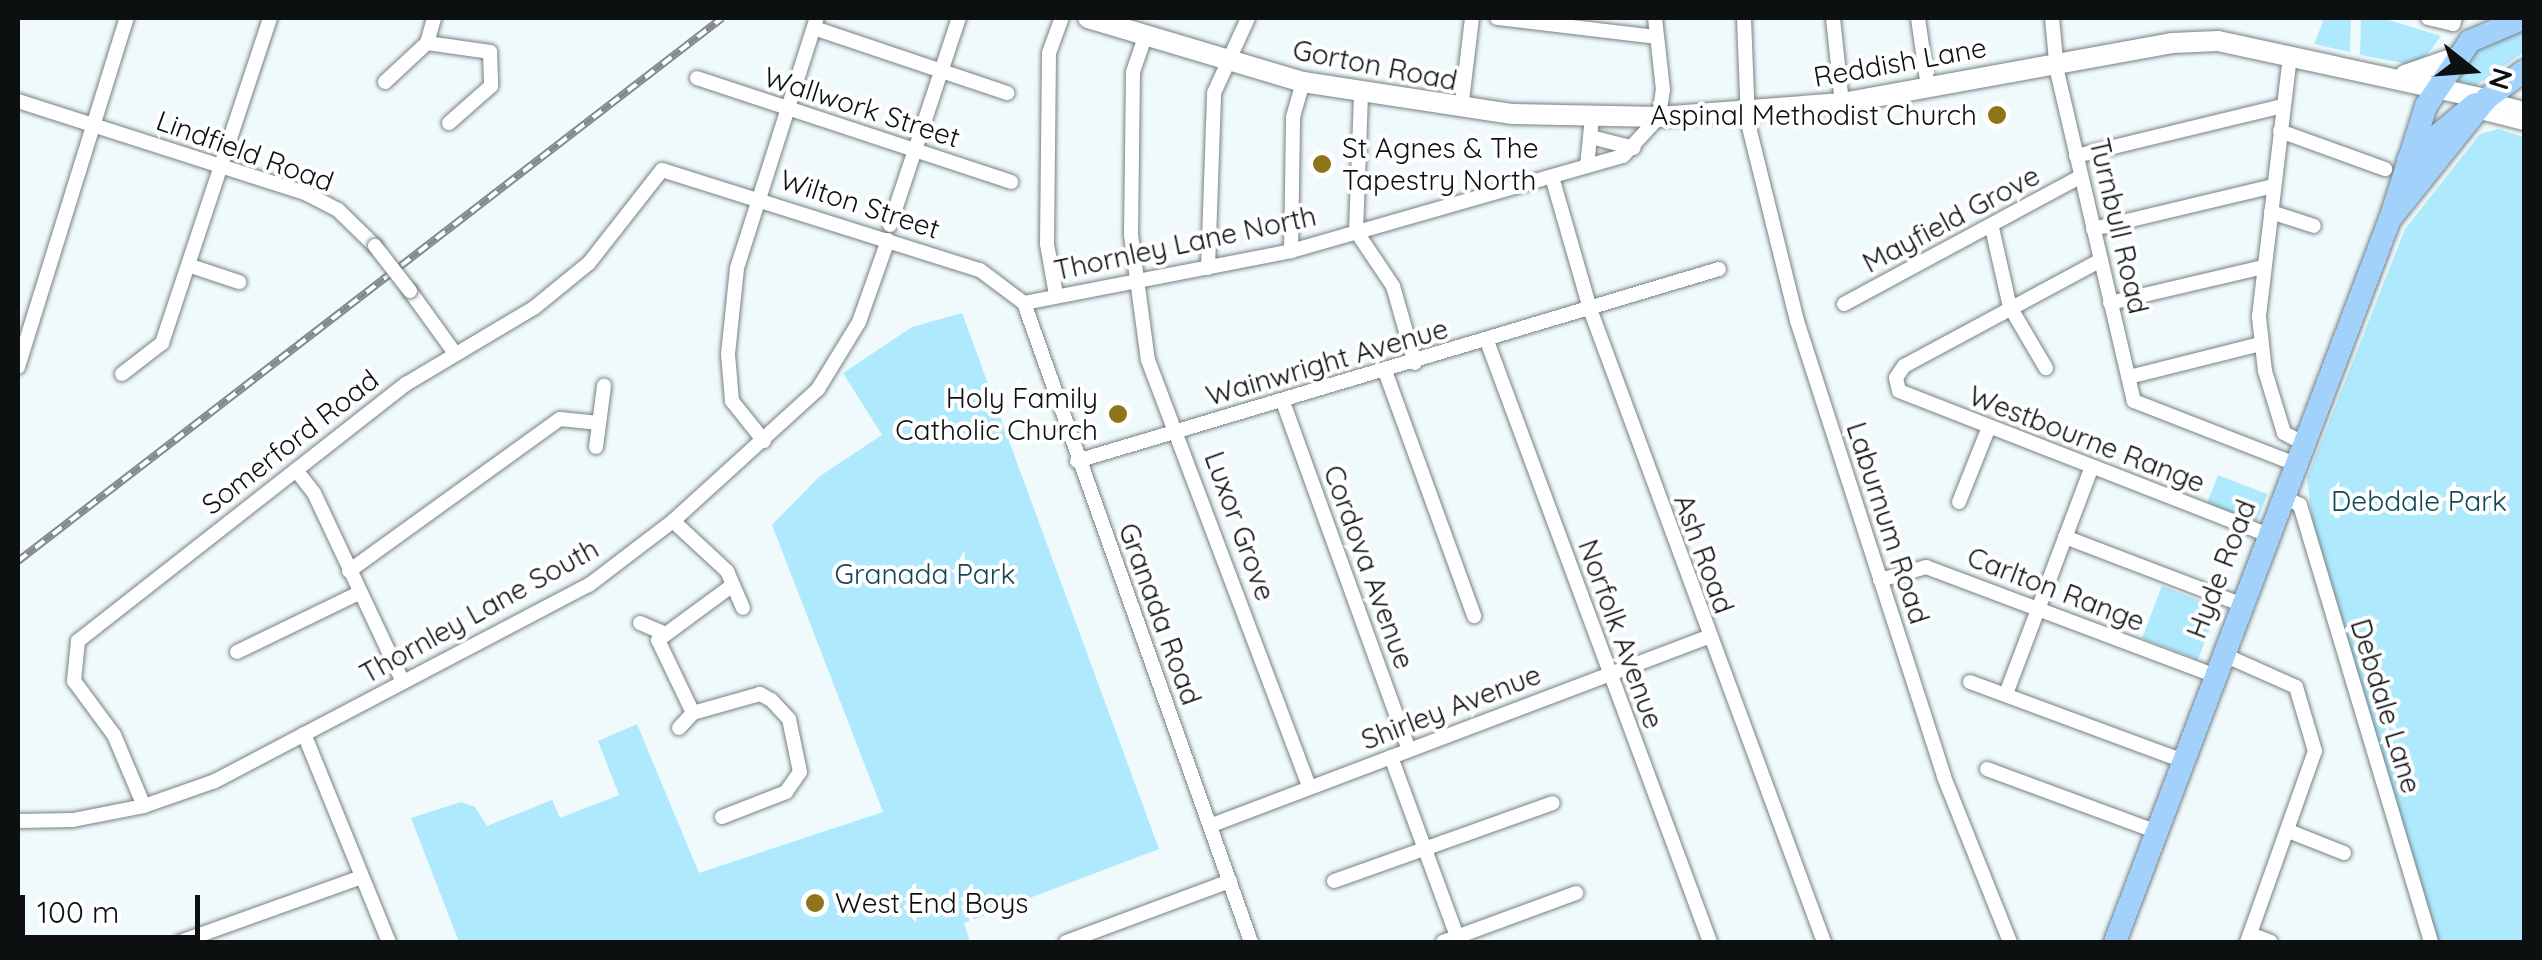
<!DOCTYPE html>
<html>
<head>
<meta charset="utf-8">
<style>
	body { margin:0 }
	#map { position:relative; width:2542px; height:960px; overflow:hidden; background:#f0fafd; font-family:Quicksand,sans-serif }
	div>[style] { position:absolute }
	.green>* { inset:0; background:#afe9fd; transform-origin:0 0 }
	.roads { filter:drop-shadow(0 0 2px #778083) drop-shadow(0 0 2px #778083) }
	.minor>* { height:14px; margin:-7px; padding:0 7px; transform-origin:7px; border-radius:7px; background:#fff }
	.secondary>* { height:20px; margin:-10px; padding:0 10px; transform-origin:10px; border-radius:10px; background:#fff }
	.trunk>* { height:22px; margin:-11px; padding:0 11px; transform-origin:11px; border-radius:11px; background:#a2d2fc }
	.rail>* { height:8px; margin-top:-4px; transform-origin:0; background:repeating-linear-gradient(90deg,#fff 0 11px,#838a8c 0 22px); box-sizing:border-box; border-block:2px solid #838a8c }
	.bridges { filter:drop-shadow(0 0 2px #778083) drop-shadow(0 0 2px #778083) }
	.minor-bridge>* { height:14px; margin:-7px; padding:0 7px; transform-origin:7px; border-radius:7px; background:#fff }
	.dots>* { width:28px; height:28px; translate:-50% -50%; box-sizing:border-box; border:5px solid #fff; border-radius:50% }
	span { translate:-50% -50%; white-space:nowrap; text-align:center; line-height:1.15; -webkit-text-stroke:8px #fff; paint-order:stroke }
	.street-label { font-size:28px; color:#0d1011 }
	.poi-label { font-size:28px; color:#0d1011 }
	.right { translate:-100% -50%; text-align:right }
	.left { translate:0 -50%; text-align:left }
	.park-label { font-size:28px; color:#124655 }
	.frame { position:absolute; inset:0; border:20px solid #0d1011; pointer-events:none }
	.north { position:absolute; left:2422px; top:20px; width:100px; height:100px; -webkit-text-stroke:8px #fff; paint-order:stroke; rotate:107deg; font-size:28px; font-weight:700; line-height:40px; text-align:center; color:#0d1011 }
	.north::after { content:''; display:block; margin:auto; width:35px; height:45px; background:#0d1011; clip-path:polygon(50% 0,100% 100%,50% 72%,0 100%) }
	.scale { position:absolute; left:20px; top:895px; width:180px; height:45px; box-sizing:border-box; border:5px solid #0d1011; border-top:0; padding-left:12px; font-size:30px; line-height:35px; white-space:nowrap; color:#0d1011; -webkit-text-stroke:8px #fff; paint-order:stroke }
</style>
</head>
<body>
<div id="map">
	<div class="green">
		<div style="clip-path:polygon(2318px 18px,2351px 18px,2350px 52px,2314px 44px,2323px 22px)"></div>
		<div style="clip-path:polygon(2361px 18px,2382px 18px,2441px 36px,2427px 55px,2409px 64px,2360px 55px)"></div>
		<div style="clip-path:polygon(2524px 26px,2524px 52px,2475px 86px,2453px 80px,2483px 43px)"></div>
		<div style="clip-path:polygon(2498px 129px,2524px 137px,2524px 942px,2438px 942px,2313px 524px,2307px 478px,2405px 229px,2480px 134px)"></div>
		<div style="clip-path:polygon(962px 313px,1159px 849px,964px 923px,970px 942px,459px 942px,411px 818px,461px 802px,475px 807px,487px 826px,552px 800px,560px 818px,619px 795px,598px 741px,637px 724px,699px 873px,883px 812px,772px 525px,820px 476px,882px 435px,843px 373px,912px 327px)"></div>
		<div style="left:2218px;top:475px;width:53px;height:30px;rotate:21deg"></div>
		<div style="left:2162px;top:586px;width:60px;height:56px;rotate:21deg"></div>
	</div>
	<div class="roads">
		<div class="minor">
			<div style="left:1497px;top:18px;width:161px;rotate:6.8deg"></div>
			<div style="left:1744px;top:18px;width:105px;rotate:87.8deg"></div>
			<div style="left:1748px;top:123px;width:204px;rotate:76.1deg"></div>
			<div style="left:1797px;top:321px;width:479px;rotate:72.1deg"></div>
			<div style="left:1944px;top:777px;width:178px;rotate:68.2deg"></div>
			<div style="left:1833px;top:18px;width:85px;rotate:84deg"></div>
			<div style="left:1918px;top:18px;width:70px;rotate:81.8deg"></div>
			<div style="left:2052px;top:18px;width:53px;rotate:84.6deg"></div>
			<div style="left:2057px;top:71px;width:339px;rotate:76.9deg"></div>
			<div style="left:2134px;top:401px;width:171px;rotate:21.3deg"></div>
			<div style="left:2428px;top:18px;width:26px;rotate:13deg"></div>
			<div style="left:2453px;top:24px;width:6px;rotate:-72deg"></div>
			<div style="left:814px;top:28px;width:204px;rotate:18.6deg"></div>
			<div style="left:1145px;top:37px;width:37px;rotate:109deg"></div>
			<div style="left:1133px;top:72px;width:163px;rotate:90.7deg"></div>
			<div style="left:1131px;top:235px;width:126px;rotate:82.3deg"></div>
			<div style="left:1148px;top:360px;width:456px;rotate:69.3deg"></div>
			<div style="left:427px;top:43px;width:64px;rotate:8.1deg"></div>
			<div style="left:490px;top:52px;width:34px;rotate:88deg"></div>
			<div style="left:491px;top:86px;width:56px;rotate:138.6deg"></div>
			<div style="left:2290px;top:56px;width:263px;rotate:96.8deg"></div>
			<div style="left:2259px;top:317px;width:54px;rotate:83.7deg"></div>
			<div style="left:2265px;top:371px;width:65px;rotate:73deg"></div>
			<div style="left:2284px;top:433px;width:19px;rotate:28deg"></div>
			<div style="left:697px;top:78px;width:331px;rotate:18.3deg"></div>
			<div style="left:385px;top:82px;width:57px;rotate:-42.9deg"></div>
			<div style="left:427px;top:43px;width:26px;rotate:-74deg"></div>
			<div style="left:1361px;top:95px;width:136px;rotate:92.1deg"></div>
			<div style="left:1356px;top:231px;width:66px;rotate:56.1deg"></div>
			<div style="left:1393px;top:286px;width:80px;rotate:74.1deg"></div>
			<div style="left:2486px;top:99px;width:39px;rotate:15deg"></div>
			<div style="left:18px;top:101px;width:304px;rotate:17.8deg"></div>
			<div style="left:307px;top:194px;width:35px;rotate:27deg"></div>
			<div style="left:338px;top:210px;width:52px;rotate:44.2deg"></div>
			<div style="left:1461px;top:109px;width:92px;rotate:-83.1deg"></div>
			<div style="left:2476px;top:111px;width:49px;rotate:14deg"></div>
			<div style="left:2280px;top:131px;width:112px;rotate:19.9deg"></div>
			<div style="left:1591px;top:137px;width:44px;rotate:14.3deg"></div>
			<div style="left:2076px;top:156px;width:213px;rotate:-13.6deg"></div>
			<div style="left:1587px;top:166px;width:48px;rotate:-84.1deg"></div>
			<div style="left:1552px;top:177px;width:137px;rotate:73.9deg"></div>
			<div style="left:1590px;top:309px;width:675px;rotate:69.71deg"></div>
			<div style="left:2271px;top:212px;width:45px;rotate:18deg"></div>
			<div style="left:890px;top:225px;width:218px;rotate:-71.6deg"></div>
			<div style="left:1992px;top:228px;width:81px;rotate:77.2deg"></div>
			<div style="left:2010px;top:307px;width:71px;rotate:59.5deg"></div>
			<div style="left:2093px;top:229px;width:185px;rotate:-13.4deg"></div>
			<div style="left:1291px;top:251px;width:134px;rotate:-89.1deg"></div>
			<div style="left:1293px;top:117px;width:36px;rotate:-74deg"></div>
			<div style="left:2101px;top:260px;width:224px;rotate:151.7deg"></div>
			<div style="left:1904px;top:366px;width:14px;rotate:124deg"></div>
			<div style="left:1896px;top:378px;width:13px;rotate:77deg"></div>
			<div style="left:1899px;top:391px;width:394px;rotate:21.3deg"></div>
			<div style="left:191px;top:266px;width:51px;rotate:18.4deg"></div>
			<div style="left:1208px;top:268px;width:175px;rotate:-88deg"></div>
			<div style="left:1214px;top:93px;width:82px;rotate:-65.6deg"></div>
			<div style="left:410px;top:291px;width:75px;rotate:54.2deg"></div>
			<div style="left:1056px;top:295px;width:52px;rotate:-100deg"></div>
			<div style="left:1047px;top:244px;width:191px;rotate:-89.4deg"></div>
			<div style="left:1049px;top:53px;width:37px;rotate:-70deg"></div>
			<div style="left:1024px;top:303px;width:272px;rotate:-11deg"></div>
			<div style="left:1291px;top:251px;width:345px;rotate:-16deg"></div>
			<div style="left:1623px;top:156px;width:53px;rotate:-47.3deg"></div>
			<div style="left:1659px;top:117px;width:27px;rotate:-82deg"></div>
			<div style="left:1663px;top:90px;width:72px;rotate:-96.3deg"></div>
			<div style="left:1024px;top:303px;width:678px;rotate:70.44deg"></div>
			<div style="left:2110px;top:303px;width:158px;rotate:-13.2deg"></div>
			<div style="left:1844px;top:304px;width:268px;rotate:-28.3deg"></div>
			<div style="left:1487px;top:341px;width:641px;rotate:69.64deg"></div>
			<div style="left:18px;top:367px;width:366px;rotate:-72.7deg"></div>
			<div style="left:1385px;top:371px;width:261px;rotate:70deg"></div>
			<div style="left:122px;top:374px;width:51px;rotate:-37.8deg"></div>
			<div style="left:162px;top:343px;width:342px;rotate:-71.6deg"></div>
			<div style="left:2129px;top:377px;width:135px;rotate:-14.1deg"></div>
			<div style="left:1283px;top:402px;width:370px;rotate:70.1deg"></div>
			<div style="left:764px;top:441px;width:51px;rotate:-128.7deg"></div>
			<div style="left:732px;top:401px;width:47px;rotate:-94.9deg"></div>
			<div style="left:728px;top:354px;width:86px;rotate:-84deg"></div>
			<div style="left:737px;top:268px;width:262px;rotate:-72.3deg"></div>
			<div style="left:596px;top:447px;width:62px;rotate:-82.5deg"></div>
			<div style="left:1077px;top:461px;width:670px;rotate:-16.65deg"></div>
			<div style="left:296px;top:470px;width:29px;rotate:52deg"></div>
			<div style="left:314px;top:493px;width:209px;rotate:64.8deg"></div>
			<div style="left:2281px;top:496px;width:21px;rotate:25deg"></div>
			<div style="left:2300px;top:505px;width:456px;rotate:73.3deg"></div>
			<div style="left:1959px;top:502px;width:81px;rotate:-68.2deg"></div>
			<div style="left:673px;top:521px;width:74px;rotate:42.8deg"></div>
			<div style="left:727px;top:571px;width:40px;rotate:66.6deg"></div>
			<div style="left:2065px;top:537px;width:187px;rotate:20.9deg"></div>
			<div style="left:349px;top:571px;width:260px;rotate:-35.8deg"></div>
			<div style="left:560px;top:419px;width:39px;rotate:6deg"></div>
			<div style="left:1880px;top:580px;width:48px;rotate:-15.8deg"></div>
			<div style="left:1926px;top:567px;width:308px;rotate:20.6deg"></div>
			<div style="left:640px;top:623px;width:23px;rotate:23deg"></div>
			<div style="left:237px;top:652px;width:136px;rotate:-25.8deg"></div>
			<div style="left:2222px;top:654px;width:81px;rotate:24deg"></div>
			<div style="left:2296px;top:687px;width:67px;rotate:73.5deg"></div>
			<div style="left:2315px;top:751px;width:203px;rotate:109.6deg"></div>
			<div style="left:1970px;top:682px;width:225px;rotate:20.3deg"></div>
			<div style="left:2006px;top:694px;width:243px;rotate:-69.3deg"></div>
			<div style="left:679px;top:728px;width:21px;rotate:-47deg"></div>
			<div style="left:304px;top:734px;width:225px;rotate:67.8deg"></div>
			<div style="left:1391px;top:757px;width:197px;rotate:69.8deg"></div>
			<div style="left:1987px;top:769px;width:179px;rotate:20.3deg"></div>
			<div style="left:144px;top:806px;width:77px;rotate:-112.9deg"></div>
			<div style="left:114px;top:735px;width:67px;rotate:-126.5deg"></div>
			<div style="left:74px;top:681px;width:40px;rotate:-84.3deg"></div>
			<div style="left:78px;top:641px;width:417px;rotate:-38.1deg"></div>
			<div style="left:406px;top:384px;width:150px;rotate:-30.8deg"></div>
			<div style="left:535px;top:307px;width:70px;rotate:-39.2deg"></div>
			<div style="left:589px;top:263px;width:118px;rotate:-51.9deg"></div>
			<div style="left:662px;top:170px;width:333px;rotate:17.5deg"></div>
			<div style="left:980px;top:270px;width:55px;rotate:36.9deg"></div>
			<div style="left:722px;top:817px;width:69px;rotate:-21.3deg"></div>
			<div style="left:786px;top:792px;width:24px;rotate:-55deg"></div>
			<div style="left:800px;top:772px;width:54px;rotate:-101.7deg"></div>
			<div style="left:789px;top:719px;width:26px;rotate:-133deg"></div>
			<div style="left:771px;top:700px;width:13px;rotate:-151deg"></div>
			<div style="left:760px;top:694px;width:70px;rotate:164.2deg"></div>
			<div style="left:693px;top:713px;width:81px;rotate:-115.6deg"></div>
			<div style="left:658px;top:640px;width:93px;rotate:-36.3deg"></div>
			<div style="left:18px;top:821px;width:55px;rotate:-1deg"></div>
			<div style="left:73px;top:820px;width:72px;rotate:-11.2deg"></div>
			<div style="left:144px;top:806px;width:75px;rotate:-19.4deg"></div>
			<div style="left:215px;top:781px;width:422px;rotate:-27.7deg"></div>
			<div style="left:589px;top:585px;width:106px;rotate:-37.3deg"></div>
			<div style="left:673px;top:521px;width:196px;rotate:-42.3deg"></div>
			<div style="left:818px;top:389px;width:79px;rotate:-58.5deg"></div>
			<div style="left:859px;top:322px;width:87px;rotate:-70.5deg"></div>
			<div style="left:1212px;top:825px;width:530px;rotate:-20.76deg"></div>
			<div style="left:2291px;top:832px;width:57px;rotate:21.6deg"></div>
			<div style="left:1334px;top:881px;width:232px;rotate:-19.6deg"></div>
			<div style="left:2250px;top:934px;width:22px;rotate:21deg"></div>
			<div style="left:180px;top:942px;width:193px;rotate:-19.7deg"></div>
			<div style="left:1066px;top:942px;width:175px;rotate:-20.4deg"></div>
			<div style="left:1443px;top:942px;width:142px;rotate:-20.2deg"></div>
		</div>
		<div class="secondary">
			<div style="left:1088px;top:18px;width:224px;rotate:16.6deg"></div>
			<div style="left:1303px;top:82px;width:212px;rotate:8.7deg"></div>
			<div style="left:1513px;top:114px;width:146px;rotate:1.2deg"></div>
			<div style="left:1659px;top:117px;width:184px;rotate:-4.4deg"></div>
			<div style="left:1842px;top:103px;width:335px;rotate:-10.3deg"></div>
			<div style="left:2172px;top:43px;width:46px;rotate:-2.5deg"></div>
			<div style="left:2218px;top:41px;width:274px;rotate:12.2deg"></div>
			<div style="left:2405px;top:75px;width:52px;rotate:-19.1deg"></div>
		</div>
		<div class="trunk">
			<div style="left:2408px;top:160px;width:87px;rotate:-39.9deg"></div>
			<div style="left:2390px;top:219px;width:154px;rotate:-51.3deg"></div>
			<div style="left:2486px;top:99px;width:47px;rotate:-36.4deg"></div>
			<div style="left:2115px;top:942px;width:774px;rotate:-69.18deg"></div>
			<div style="left:2390px;top:219px;width:119px;rotate:-72.3deg"></div>
			<div style="left:2426px;top:106px;width:78px;rotate:-55.9deg"></div>
			<div style="left:2470px;top:41px;width:59px;rotate:-23.1deg"></div>
		</div>
	</div>
	<div class="rail">
		<div style="left:18px;top:561px;width:889px;rotate:-37.64deg"></div>
	</div>
	<div class="bridges">
		<div class="minor-bridge">
			<div style="left:375px;top:246px;width:57px;rotate:52.1deg"></div>
		</div>
	</div>
	<div class="dots">
		<div style="left:1997px;top:115px;background:#8e7519"></div>
		<div style="left:1322px;top:164px;background:#8e7519"></div>
		<div style="left:1118px;top:414px;background:#8e7519"></div>
		<div style="left:815px;top:903px;background:#8e7519"></div>
	</div>
	<div class="street-label">
		<span style="left:1900px;top:62px;rotate:-10deg">Reddish Lane</span>
		<span style="left:1375px;top:65px;rotate:11deg">Gorton Road</span>
		<span style="left:862px;top:107px;rotate:18deg">Wallwork Street</span>
		<span style="left:245px;top:151px;rotate:20deg">Lindfield Road</span>
		<span style="left:860px;top:204px;rotate:18deg">Wilton Street</span>
		<span style="left:1951px;top:219px;rotate:-28deg">Mayfield Grove</span>
		<span style="left:2119px;top:226px;rotate:77deg">Turnbull Road</span>
		<span style="left:1185px;top:243px;rotate:-12deg">Thornley Lane North</span>
		<span style="left:1327px;top:362px;rotate:-16deg">Wainwright Avenue</span>
		<span style="left:2087px;top:439px;rotate:21deg">Westbourne Range</span>
		<span style="left:290px;top:442px;rotate:-38deg">Somerford Road</span>
		<span style="left:1888px;top:523px;rotate:72deg">Laburnum Road</span>
		<span style="left:1240px;top:526px;rotate:70deg">Luxor Grove</span>
		<span style="left:1704px;top:554px;rotate:70deg">Ash Road</span>
		<span style="left:1369px;top:567px;rotate:70deg">Cordova Avenue</span>
		<span style="left:2221px;top:569px;rotate:-69deg">Hyde Road</span>
		<span style="left:2056px;top:589px;rotate:21deg">Carlton Range</span>
		<span style="left:479px;top:611px;rotate:-29deg">Thornley Lane South</span>
		<span style="left:1160px;top:614px;rotate:70deg">Granada Road</span>
		<span style="left:1621px;top:634px;rotate:70deg">Norfolk Avenue</span>
		<span style="left:2386px;top:706px;rotate:73deg">Debdale Lane</span>
		<span style="left:1451px;top:707px;rotate:-21deg">Shirley Avenue</span>
	</div>
	<div class="poi-label">
		<span class="right" style="left:1977px;top:115px">Aspinal Methodist Church</span>
		<span class="left" style="left:1342px;top:164px">St Agnes &amp; The<br>Tapestry North</span>
		<span class="right" style="left:1098px;top:414px">Holy Family<br>Catholic Church</span>
		<span class="left" style="left:835px;top:903px">West End Boys</span>
	</div>
	<div class="park-label">
		<span style="left:2419px;top:501px">Debdale Park</span>
		<span style="left:925px;top:574px">Granada Park</span>
	</div>
	<div class="frame"></div>
	<div class="north">N</div>
	<div class="scale">100 m</div>
</div>
</body>
</html>
